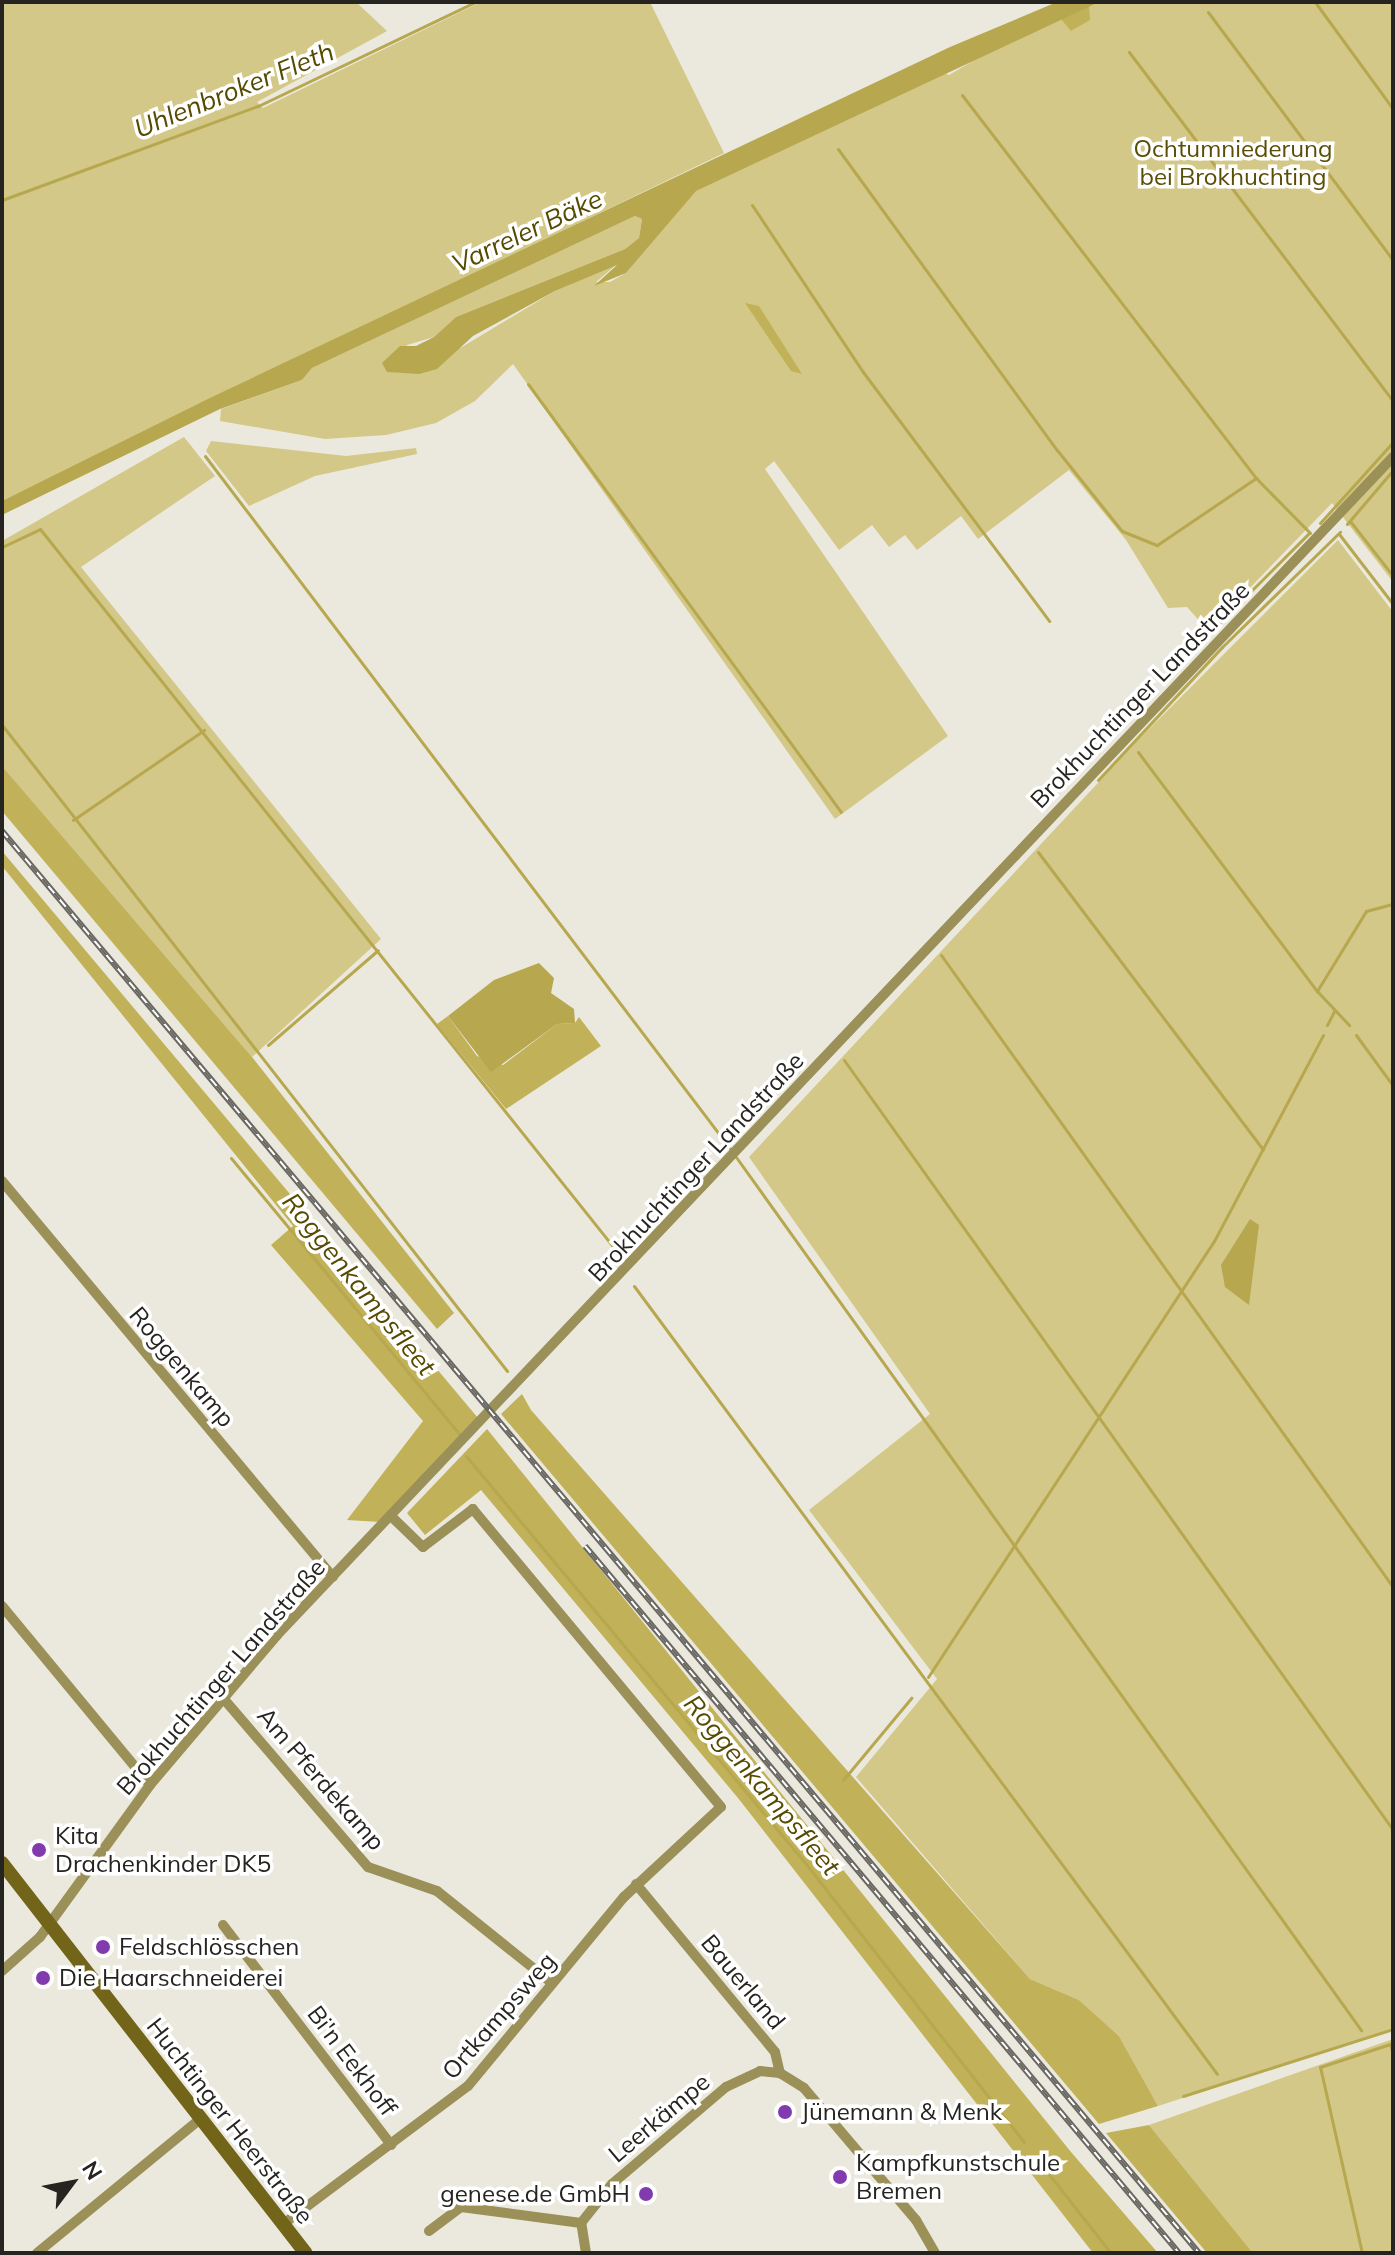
<!DOCTYPE html>
<html>
<head>
<meta charset="utf-8">
<style>
	body { margin:0 }
	#map { position:relative; width:1395px; height:2255px; overflow:hidden; background:#ebe9de; font-family:Mulish,sans-serif }
	div>[style] { position:absolute }
	.green>* { inset:0; background:#d3c887 }
	.forest>* { inset:0; background:#c1b158 }
	.water>* { inset:0; background:#b7a74e }
	.stream>* { height:3px; margin:-1.5px; padding:0 1.5px; transform-origin:1.5px; border-radius:1.5px; background:#b7a74e }
	.minor>* { height:10px; margin:-5px; padding:0 5px; transform-origin:5px; border-radius:5px; background:#9a9058 }
	.secondary>* { height:14px; margin:-7px; padding:0 7px; transform-origin:7px; border-radius:7px; background:#72651a }
	.rail>* { height:6px; margin-top:-3px; transform-origin:0; background:repeating-linear-gradient(90deg,#fff 0 9px,#696761 0 18px); box-sizing:border-box; border-block:2px solid #696761 }
	.dots>* { width:22px; height:22px; translate:-50% -50%; box-sizing:border-box; border:4px solid #fff; border-radius:50% }
	span { translate:-50% -50%; white-space:nowrap; text-align:center; line-height:1.15; -webkit-text-stroke:7px #fff; paint-order:stroke }
	.park-label { font-size:24px; color:#5a4e06 }
	.street-label { font-size:24px; color:#252420 }
	.poi-label { font-size:24px; color:#252420 }
	.left { translate:0 -50%; text-align:left }
	.right { translate:-100% -50%; text-align:right }
	.water-label { font-size:26px; color:#554a00; font-style:italic }
	.frame { position:absolute; inset:0; border:4px solid #252420; pointer-events:none }
	.north { position:absolute; left:32px; top:2143px; width:80px; height:80px; -webkit-text-stroke:6px #fff; paint-order:stroke; rotate:58deg; font-size:22px; font-weight:700; line-height:32px; text-align:center; color:#252420 }
	.north::after { content:''; display:block; margin:auto; width:28px; height:36px; background:#252420; clip-path:polygon(50% 0,100% 100%,50% 72%,0 100%) }
</style>
</head>
<body>
<div id="map">
	<div class="green">
		<div style="clip-path:polygon(2px 2px,356px 2px,387px 31px,257px 102px,263px 108px,481px 2px,650px 2px,724px 153px,2px 501px)"></div>
		<div style="clip-path:polygon(1073px 2px,1393px 2px,1393px 582px,1332px 503px,1244px 594px,1205px 627px,1187px 607px,1168px 608px,1126px 540px,1069px 470px,978px 539px,961px 516px,917px 550px,905px 535px,889px 547px,872px 525px,839px 550px,774px 461px,765px 469px,948px 736px,835px 819px,513px 364px,475px 401px,436px 423px,386px 435px,325px 439px,220px 421px,221px 409px,302px 380px,312px 368px,416px 319px,635px 216px,642px 219px,639px 238px,625px 249px,456px 317px,434px 337px,407px 345px,397px 373px,462px 347px,555px 291px,617px 264px,596px 282px,610px 282px,626px 273px,695px 191px,941px 72px,949px 75px)"></div>
		<div style="clip-path:polygon(184px 437px,215px 476px,81px 567px,381px 939px,252px 1057px,2px 766px,2px 541px)"></div>
		<div style="clip-path:polygon(211px 441px,346px 456px,416px 448px,417px 454px,315px 476px,249px 506px,206px 451px)"></div>
		<div style="clip-path:polygon(1338px 540px,1393px 612px,1393px 2030px,1158px 2106px,1119px 2036px,1079px 2000px,1030px 1979px,856px 1777px,937px 1679px,809px 1510px,930px 1414px,749px 1157px,1139px 739px)"></div>
		<div style="clip-path:polygon(1393px 2039px,1393px 2253px,1253px 2253px,1149px 2125px)"></div>
	</div>
	<div class="forest">
		<div style="clip-path:polygon(1089px 6px,1090px 20px,1071px 31px,1061px 19px)"></div>
		<div style="clip-path:polygon(745px 303px,759px 306px,802px 374px,791px 371px)"></div>
		<div style="clip-path:polygon(2px 766px,252px 1057px,454px 1313px,437px 1329px,2px 811px)"></div>
		<div style="clip-path:polygon(2px 851px,478px 1418px,380px 1522px,347px 1520px,423px 1421px,271px 1245px,293px 1226px,2px 866px)"></div>
		<div style="clip-path:polygon(448px 1016px,477px 1056px,503px 1065px,557px 1024px,575px 1023px,579px 1017px,601px 1046px,506px 1109px,437px 1024px)"></div>
		<div style="clip-path:polygon(522px 1394px,531px 1410px,1030px 1979px,1079px 2000px,1119px 2036px,1158px 2106px,1099px 2124px,501px 1414px)"></div>
		<div style="clip-path:polygon(487px 1429px,1071px 2152px,1158px 2253px,1093px 2253px,738px 1798px,481px 1490px,425px 1535px,407px 1513px)"></div>
		<div style="clip-path:polygon(1149px 2125px,1253px 2253px,1207px 2253px,1106px 2133px)"></div>
	</div>
	<div class="water">
		<div style="clip-path:polygon(1057px 2px,1099px 2px,696px 191px,626px 273px,594px 286px,617px 265px,555px 291px,473px 336px,437px 369px,419px 374px,387px 372px,382px 363px,400px 346px,416px 346px,434px 337px,456px 317px,625px 249px,639px 238px,642px 219px,635px 216px,312px 368px,302px 380px,220px 409px,2px 515px,2px 501px,212px 397px,950px 47px)"></div>
		<div style="clip-path:polygon(539px 963px,554px 978px,551px 993px,574px 1009px,575px 1023px,557px 1024px,491px 1072px,448px 1016px,494px 980px)"></div>
		<div style="clip-path:polygon(1250px 1219px,1259px 1225px,1249px 1305px,1225px 1287px,1221px 1265px)"></div>
	</div>
	<div class="stream">
		<div style="left:1315px;top:2px;width:132px;rotate:53.9deg"></div>
		<div style="left:1208px;top:12px;width:309px;rotate:53.3deg"></div>
		<div style="left:1129px;top:52px;width:438px;rotate:52.9deg"></div>
		<div style="left:962px;top:95px;width:483px;rotate:52.5deg"></div>
		<div style="left:1256px;top:478px;width:77px;rotate:45.5deg"></div>
		<div style="left:838px;top:149px;width:372px;rotate:54deg"></div>
		<div style="left:1057px;top:450px;width:104px;rotate:51.3deg"></div>
		<div style="left:1122px;top:531px;width:38px;rotate:22deg"></div>
		<div style="left:1157px;top:545px;width:120px;rotate:-34.1deg"></div>
		<div style="left:2px;top:200px;width:273px;rotate:-20.2deg"></div>
		<div style="left:258px;top:106px;width:241px;rotate:-25.6deg"></div>
		<div style="left:752px;top:205px;width:201px;rotate:56.4deg"></div>
		<div style="left:863px;top:372px;width:311px;rotate:53.2deg"></div>
		<div style="left:528px;top:384px;width:530px;rotate:53.82deg"></div>
		<div style="left:205px;top:456px;width:872px;rotate:52.83deg"></div>
		<div style="left:1350px;top:521px;width:70px;rotate:52deg"></div>
		<div style="left:1320px;top:523px;width:109px;rotate:-48deg"></div>
		<div style="left:1347px;top:524px;width:71px;rotate:-49.6deg"></div>
		<div style="left:1339px;top:534px;width:88px;rotate:52.4deg"></div>
		<div style="left:2px;top:547px;width:42px;rotate:-25.3deg"></div>
		<div style="left:40px;top:529px;width:928px;rotate:51.39deg"></div>
		<div style="left:1196px;top:646px;width:160px;rotate:-45deg"></div>
		<div style="left:2px;top:725px;width:820px;rotate:51.98deg"></div>
		<div style="left:1138px;top:752px;width:299px;rotate:53.2deg"></div>
		<div style="left:1317px;top:991px;width:47px;rotate:46.7deg"></div>
		<div style="left:1098px;top:780px;width:182px;rotate:-47deg"></div>
		<div style="left:1222px;top:647px;width:165px;rotate:-44.3deg"></div>
		<div style="left:73px;top:820px;width:159px;rotate:-34.5deg"></div>
		<div style="left:1038px;top:852px;width:373px;rotate:52.9deg"></div>
		<div style="left:941px;top:955px;width:777px;rotate:54.43deg"></div>
		<div style="left:1317px;top:991px;width:94px;rotate:-58.5deg"></div>
		<div style="left:1366px;top:911px;width:28px;rotate:-15deg"></div>
		<div style="left:1327px;top:1025px;width:16px;rotate:-63deg"></div>
		<div style="left:1356px;top:1035px;width:63px;rotate:54deg"></div>
		<div style="left:268px;top:1045px;width:145px;rotate:-40.8deg"></div>
		<div style="left:844px;top:1060px;width:946px;rotate:54.51deg"></div>
		<div style="left:736px;top:1157px;width:1074px;rotate:54.4deg"></div>
		<div style="left:231px;top:1158px;width:358px;rotate:50.4deg"></div>
		<div style="left:634px;top:1286px;width:980px;rotate:53.5deg"></div>
		<div style="left:466px;top:1456px;width:531px;rotate:50.19deg"></div>
		<div style="left:806px;top:1864px;width:353px;rotate:51.9deg"></div>
		<div style="left:928px;top:1677px;width:521px;rotate:-56.74deg"></div>
		<div style="left:1214px;top:1241px;width:233px;rotate:-62.1deg"></div>
		<div style="left:843px;top:1780px;width:107px;rotate:-50.3deg"></div>
		<div style="left:1390px;top:2044px;width:10px;rotate:73deg"></div>
		<div style="left:1183px;top:2096px;width:220px;rotate:-17.7deg"></div>
		<div style="left:1044px;top:2168px;width:108px;rotate:51.8deg"></div>
		<div style="left:1362px;top:2253px;width:191px;rotate:-102.7deg"></div>
		<div style="left:1320px;top:2067px;width:77px;rotate:-18.2deg"></div>
	</div>
	<div class="minor">
		<div style="left:2px;top:1181px;width:516px;rotate:50.11deg"></div>
		<div style="left:2px;top:1606px;width:232px;rotate:50.4deg"></div>
		<div style="left:223px;top:1698px;width:223px;rotate:49.4deg"></div>
		<div style="left:368px;top:1867px;width:73px;rotate:19.2deg"></div>
		<div style="left:437px;top:1891px;width:147px;rotate:38.7deg"></div>
		<div style="left:636px;top:1884px;width:218px;rotate:50.4deg"></div>
		<div style="left:775px;top:2052px;width:22px;rotate:77deg"></div>
		<div style="left:780px;top:2073px;width:28px;rotate:32deg"></div>
		<div style="left:804px;top:2088px;width:173px;rotate:49.7deg"></div>
		<div style="left:916px;top:2220px;width:38px;rotate:60deg"></div>
		<div style="left:223px;top:1925px;width:277px;rotate:52.6deg"></div>
		<div style="left:2px;top:1971px;width:51px;rotate:-41.8deg"></div>
		<div style="left:40px;top:1937px;width:188px;rotate:-54.1deg"></div>
		<div style="left:150px;top:1785px;width:197px;rotate:-49.7deg"></div>
		<div style="left:277px;top:1635px;width:1623px;rotate:-46.55deg"></div>
		<div style="left:282px;top:2225px;width:232px;rotate:-36.8deg"></div>
		<div style="left:468px;top:2086px;width:245px;rotate:-50.5deg"></div>
		<div style="left:624px;top:1897px;width:132px;rotate:-42.9deg"></div>
		<div style="left:721px;top:1807px;width:388px;rotate:-129.8deg"></div>
		<div style="left:473px;top:1509px;width:63px;rotate:142.8deg"></div>
		<div style="left:423px;top:1547px;width:42px;rotate:-136deg"></div>
		<div style="left:429px;top:2231px;width:40px;rotate:-37deg"></div>
		<div style="left:461px;top:2207px;width:121px;rotate:7.6deg"></div>
		<div style="left:37px;top:2253px;width:211px;rotate:-39.4deg"></div>
		<div style="left:586px;top:2253px;width:30px;rotate:-99deg"></div>
		<div style="left:581px;top:2223px;width:50px;rotate:-51.5deg"></div>
		<div style="left:612px;top:2184px;width:150px;rotate:-40.4deg"></div>
		<div style="left:726px;top:2087px;width:38px;rotate:-25deg"></div>
		<div style="left:760px;top:2071px;width:20px;rotate:6deg"></div>
	</div>
	<div class="secondary">
		<div style="left:2px;top:1863px;width:494px;rotate:52.1deg"></div>
	</div>
	<div class="rail">
		<div style="left:2px;top:831px;width:1859px;rotate:49.91deg"></div>
		<div style="left:585px;top:1546px;width:923px;rotate:49.96deg"></div>
	</div>
	<div class="dots">
		<div style="left:39px;top:1850px;background:#813baf"></div>
		<div style="left:103px;top:1947px;background:#813baf"></div>
		<div style="left:43px;top:1978px;background:#813baf"></div>
		<div style="left:785px;top:2112px;background:#813baf"></div>
		<div style="left:840px;top:2177px;background:#813baf"></div>
		<div style="left:646px;top:2194px;background:#813baf"></div>
	</div>
	<div class="park-label">
		<span style="left:1233px;top:163px">Ochtumniederung<br>bei Brokhuchting</span>
	</div>
	<div class="street-label">
		<span style="left:1140px;top:695px;rotate:-46deg">Brokhuchtinger Landstraße</span>
		<span style="left:696px;top:1167px;rotate:-47deg">Brokhuchtinger Landstraße</span>
		<span style="left:182px;top:1367px;rotate:50deg">Roggenkamp</span>
		<span style="left:221px;top:1677px;rotate:-49deg">Brokhuchtinger Landstraße</span>
		<span style="left:321px;top:1779px;rotate:49deg">Am Pferdekamp</span>
		<span style="left:743px;top:1982px;rotate:50deg">Bauerland</span>
		<span style="left:499px;top:2016px;rotate:-49deg">Ortkampsweg</span>
		<span style="left:352px;top:2061px;rotate:53deg">Bi'n Eekhoff</span>
		<span style="left:659px;top:2118px;rotate:-40deg">Leerkämpe</span>
		<span style="left:230px;top:2121px;rotate:52deg">Huchtinger Heerstraße</span>
	</div>
	<div class="poi-label">
		<span class="left" style="left:55px;top:1850px">Kita<br>Drachenkinder DK5</span>
		<span class="left" style="left:119px;top:1947px">Feldschlösschen</span>
		<span class="left" style="left:59px;top:1978px">Die Haarschneiderei</span>
		<span class="left" style="left:801px;top:2112px">Jünemann &amp; Menk</span>
		<span class="left" style="left:856px;top:2177px">Kampfkunstschule<br>Bremen</span>
		<span class="right" style="left:630px;top:2194px">genese.de GmbH</span>
	</div>
	<div class="water-label">
		<span style="left:234px;top:90px;rotate:-22deg">Uhlenbroker Fleth</span>
		<span style="left:527px;top:231px;rotate:-25deg">Varreler Bäke</span>
		<span style="left:359px;top:1284px;rotate:51deg">Roggenkampsfleet</span>
		<span style="left:762px;top:1785px;rotate:50deg">Roggenkampsfleet</span>
	</div>
	<div class="frame"></div>
	<div class="north">N</div>
</div>
</body>
</html>
